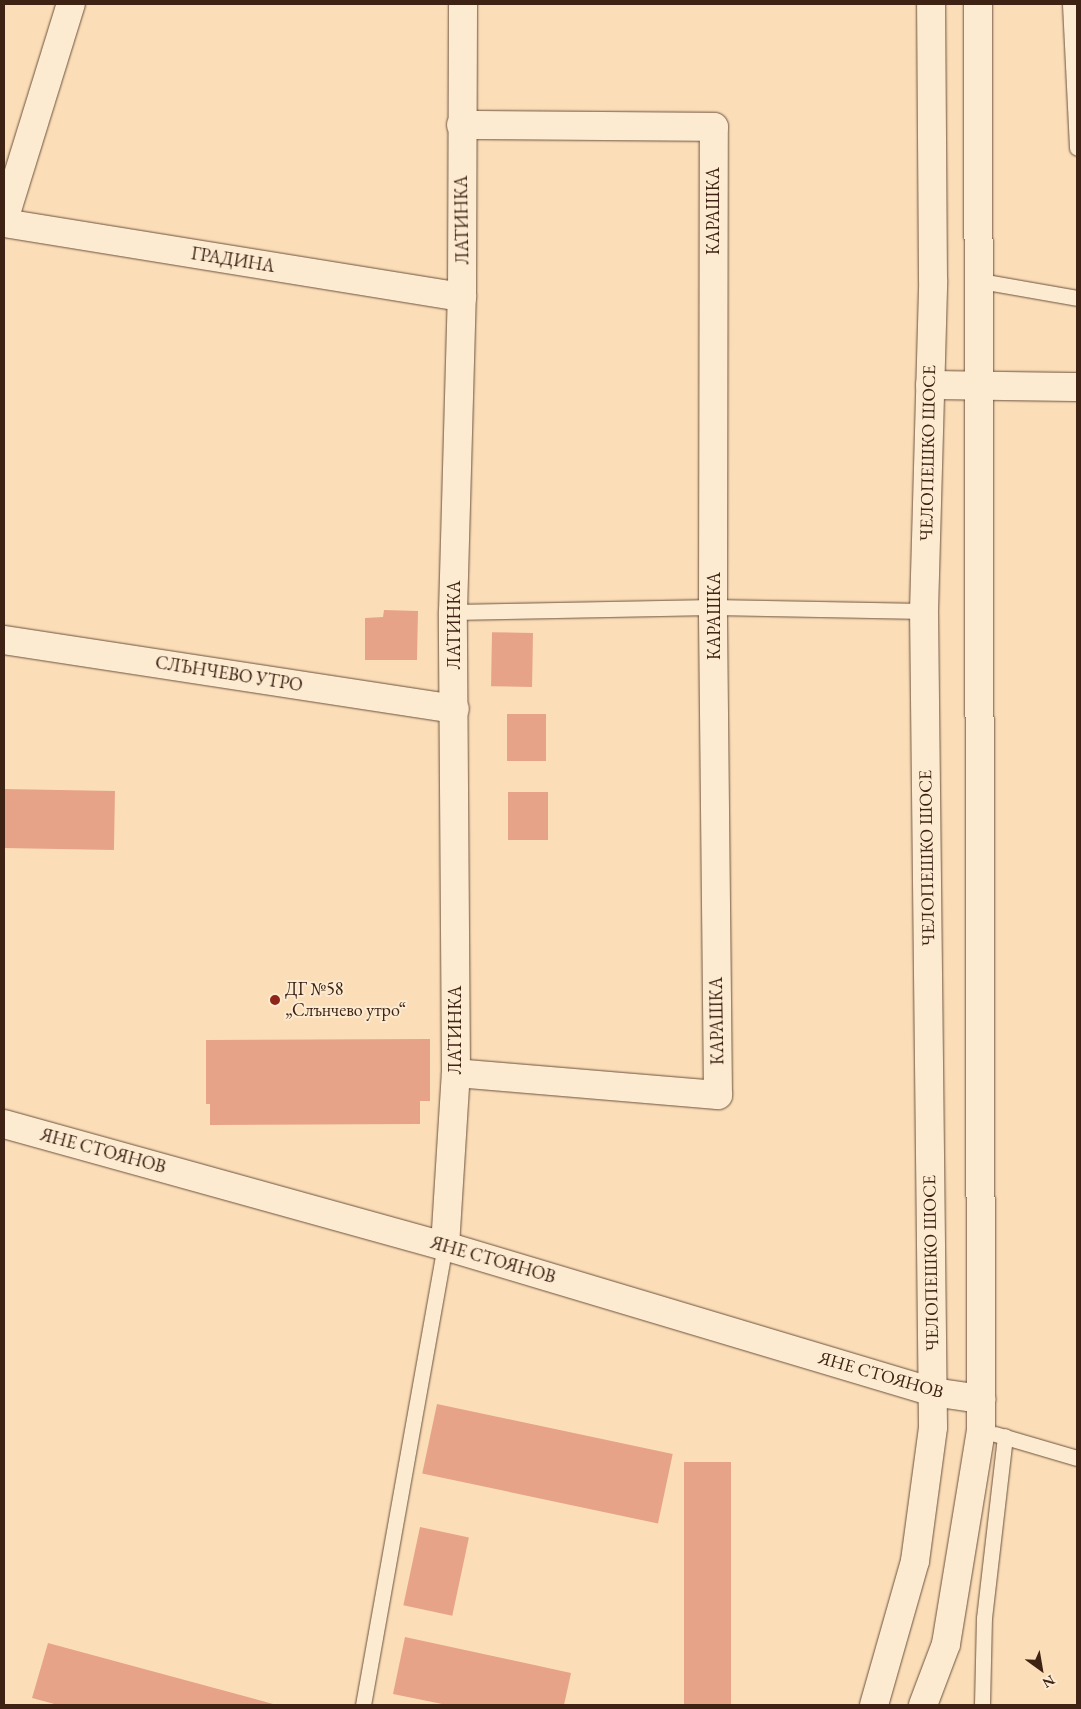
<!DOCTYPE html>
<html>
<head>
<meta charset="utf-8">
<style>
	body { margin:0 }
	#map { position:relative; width:1081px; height:1709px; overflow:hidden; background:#fbdeb8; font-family:"EB Garamond",serif }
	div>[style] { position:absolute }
	.building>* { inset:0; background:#e7a387; transform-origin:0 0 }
	.roads { filter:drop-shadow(0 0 1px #6d523e) drop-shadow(0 0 1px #6d523e) }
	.lane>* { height:15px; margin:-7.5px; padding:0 7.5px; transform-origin:7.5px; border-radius:7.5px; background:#fcead1 }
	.street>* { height:28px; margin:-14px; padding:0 14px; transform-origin:14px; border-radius:14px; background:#fcead1 }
	.secondary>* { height:28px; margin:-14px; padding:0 14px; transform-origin:14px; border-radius:14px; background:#fcead1 }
	.dots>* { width:14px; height:14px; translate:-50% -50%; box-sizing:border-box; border:2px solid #fcead1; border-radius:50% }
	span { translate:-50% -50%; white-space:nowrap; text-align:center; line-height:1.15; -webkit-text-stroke:4px #fcead1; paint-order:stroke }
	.street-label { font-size:18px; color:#3e2315 }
	.poi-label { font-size:18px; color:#3e2315 }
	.left { translate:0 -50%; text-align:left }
	.frame { position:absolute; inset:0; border:5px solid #3e2315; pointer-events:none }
	.north { position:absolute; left:1016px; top:1644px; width:50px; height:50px; -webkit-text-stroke:4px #fcead1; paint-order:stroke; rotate:148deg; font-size:14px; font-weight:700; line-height:20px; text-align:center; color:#3e2315 }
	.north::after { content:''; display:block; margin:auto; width:18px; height:22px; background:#3e2315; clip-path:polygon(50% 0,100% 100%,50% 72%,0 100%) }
</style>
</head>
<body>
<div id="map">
	<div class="building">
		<div style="clip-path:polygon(384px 610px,418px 611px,417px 660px,365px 660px,365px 618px,383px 617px)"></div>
		<div style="left:533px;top:633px;width:54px;height:41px;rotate:91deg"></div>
		<div style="left:507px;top:714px;width:39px;height:47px"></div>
		<div style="left:4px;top:789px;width:111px;height:59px;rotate:1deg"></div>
		<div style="left:548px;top:792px;width:48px;height:40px;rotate:90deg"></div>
		<div style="clip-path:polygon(430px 1039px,430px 1101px,420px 1101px,420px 1124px,210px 1125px,210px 1104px,206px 1104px,206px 1040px)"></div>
		<div style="left:437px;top:1404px;width:241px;height:71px;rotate:12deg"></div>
		<div style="left:684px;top:1462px;width:47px;height:243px"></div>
		<div style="left:420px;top:1527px;width:50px;height:80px;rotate:12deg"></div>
		<div style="clip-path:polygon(405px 1637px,571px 1673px,564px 1705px,447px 1705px,393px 1694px)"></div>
		<div style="clip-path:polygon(48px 1643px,277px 1705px,58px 1705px,32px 1698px)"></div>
	</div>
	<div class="roads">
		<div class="lane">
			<div style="left:1070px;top:4px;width:144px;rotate:87.2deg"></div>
			<div style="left:980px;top:281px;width:98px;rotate:9.9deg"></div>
			<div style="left:453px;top:612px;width:260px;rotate:-1.1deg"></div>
			<div style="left:713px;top:607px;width:211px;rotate:1.1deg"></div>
			<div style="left:995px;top:1434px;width:85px;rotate:16.3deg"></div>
			<div style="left:363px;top:1705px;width:466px;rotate:-79.9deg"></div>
			<div style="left:982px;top:1705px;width:87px;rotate:-88.7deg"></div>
			<div style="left:984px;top:1618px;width:183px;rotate:-83.4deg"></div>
		</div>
		<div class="street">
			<div style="left:4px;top:220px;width:226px;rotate:-72.8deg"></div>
			<div style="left:4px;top:223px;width:464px;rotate:9.2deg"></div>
			<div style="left:930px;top:385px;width:147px;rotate:0.8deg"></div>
			<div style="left:4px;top:640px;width:456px;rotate:8.7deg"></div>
			<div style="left:456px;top:1073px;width:263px;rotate:4.8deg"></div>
			<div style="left:718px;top:1095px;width:488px;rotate:-90.6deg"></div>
			<div style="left:713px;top:607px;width:480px;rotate:-89.9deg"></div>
			<div style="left:714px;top:127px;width:253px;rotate:-179.5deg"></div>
			<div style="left:4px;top:1124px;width:458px;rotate:15.5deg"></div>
			<div style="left:445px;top:1246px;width:509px;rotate:16.66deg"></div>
			<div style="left:933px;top:1392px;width:49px;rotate:8.3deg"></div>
			<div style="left:445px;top:1246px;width:173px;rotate:-86.4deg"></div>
			<div style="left:456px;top:1073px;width:461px;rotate:-90.4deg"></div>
			<div style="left:453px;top:612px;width:315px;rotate:-88.4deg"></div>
			<div style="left:462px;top:297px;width:293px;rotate:-89.8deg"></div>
		</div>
		<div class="secondary">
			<div style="left:874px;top:1705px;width:150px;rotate:-74.1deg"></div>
			<div style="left:915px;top:1561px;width:135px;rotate:-82.3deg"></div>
			<div style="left:933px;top:1427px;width:816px;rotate:-90.63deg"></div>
			<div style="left:924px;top:611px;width:331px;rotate:-88.4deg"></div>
			<div style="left:933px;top:280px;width:276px;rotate:-90.4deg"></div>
			<div style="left:923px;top:1705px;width:65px;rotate:-69.3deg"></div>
			<div style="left:946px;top:1644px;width:217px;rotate:-80.7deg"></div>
			<div style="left:981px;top:1430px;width:1426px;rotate:-90.12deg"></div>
		</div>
	</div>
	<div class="dots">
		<div style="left:275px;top:1000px;background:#8f2418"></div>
	</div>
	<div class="street-label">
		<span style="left:713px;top:211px;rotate:-90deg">КАРАШКА</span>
		<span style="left:462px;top:220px;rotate:-91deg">ЛАТИНКА</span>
		<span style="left:233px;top:260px;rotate:9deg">ГРАДИНА</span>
		<span style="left:928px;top:453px;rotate:-89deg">ЧЕЛОПЕШКО ШОСЕ</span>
		<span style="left:714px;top:616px;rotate:-90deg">КАРАШКА</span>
		<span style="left:454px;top:625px;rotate:-90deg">ЛАТИНКА</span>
		<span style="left:229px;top:674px;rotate:9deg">СЛЪНЧЕВО УТРО</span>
		<span style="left:927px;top:858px;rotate:-91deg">ЧЕЛОПЕШКО ШОСЕ</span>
		<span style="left:717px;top:1021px;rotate:-91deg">КАРАШКА</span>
		<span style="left:455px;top:1030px;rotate:-90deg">ЛАТИНКА</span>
		<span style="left:103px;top:1151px;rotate:15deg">ЯНЕ СТОЯНОВ</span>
		<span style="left:493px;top:1260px;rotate:16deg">ЯНЕ СТОЯНОВ</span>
		<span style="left:931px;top:1263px;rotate:-91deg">ЧЕЛОПЕШКО ШОСЕ</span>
		<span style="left:881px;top:1375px;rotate:16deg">ЯНЕ СТОЯНОВ</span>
	</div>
	<div class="poi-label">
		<span class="left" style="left:285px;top:1000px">ДГ №58<br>„Слънчево утро“</span>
	</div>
	<div class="frame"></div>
	<div class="north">N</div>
</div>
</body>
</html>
